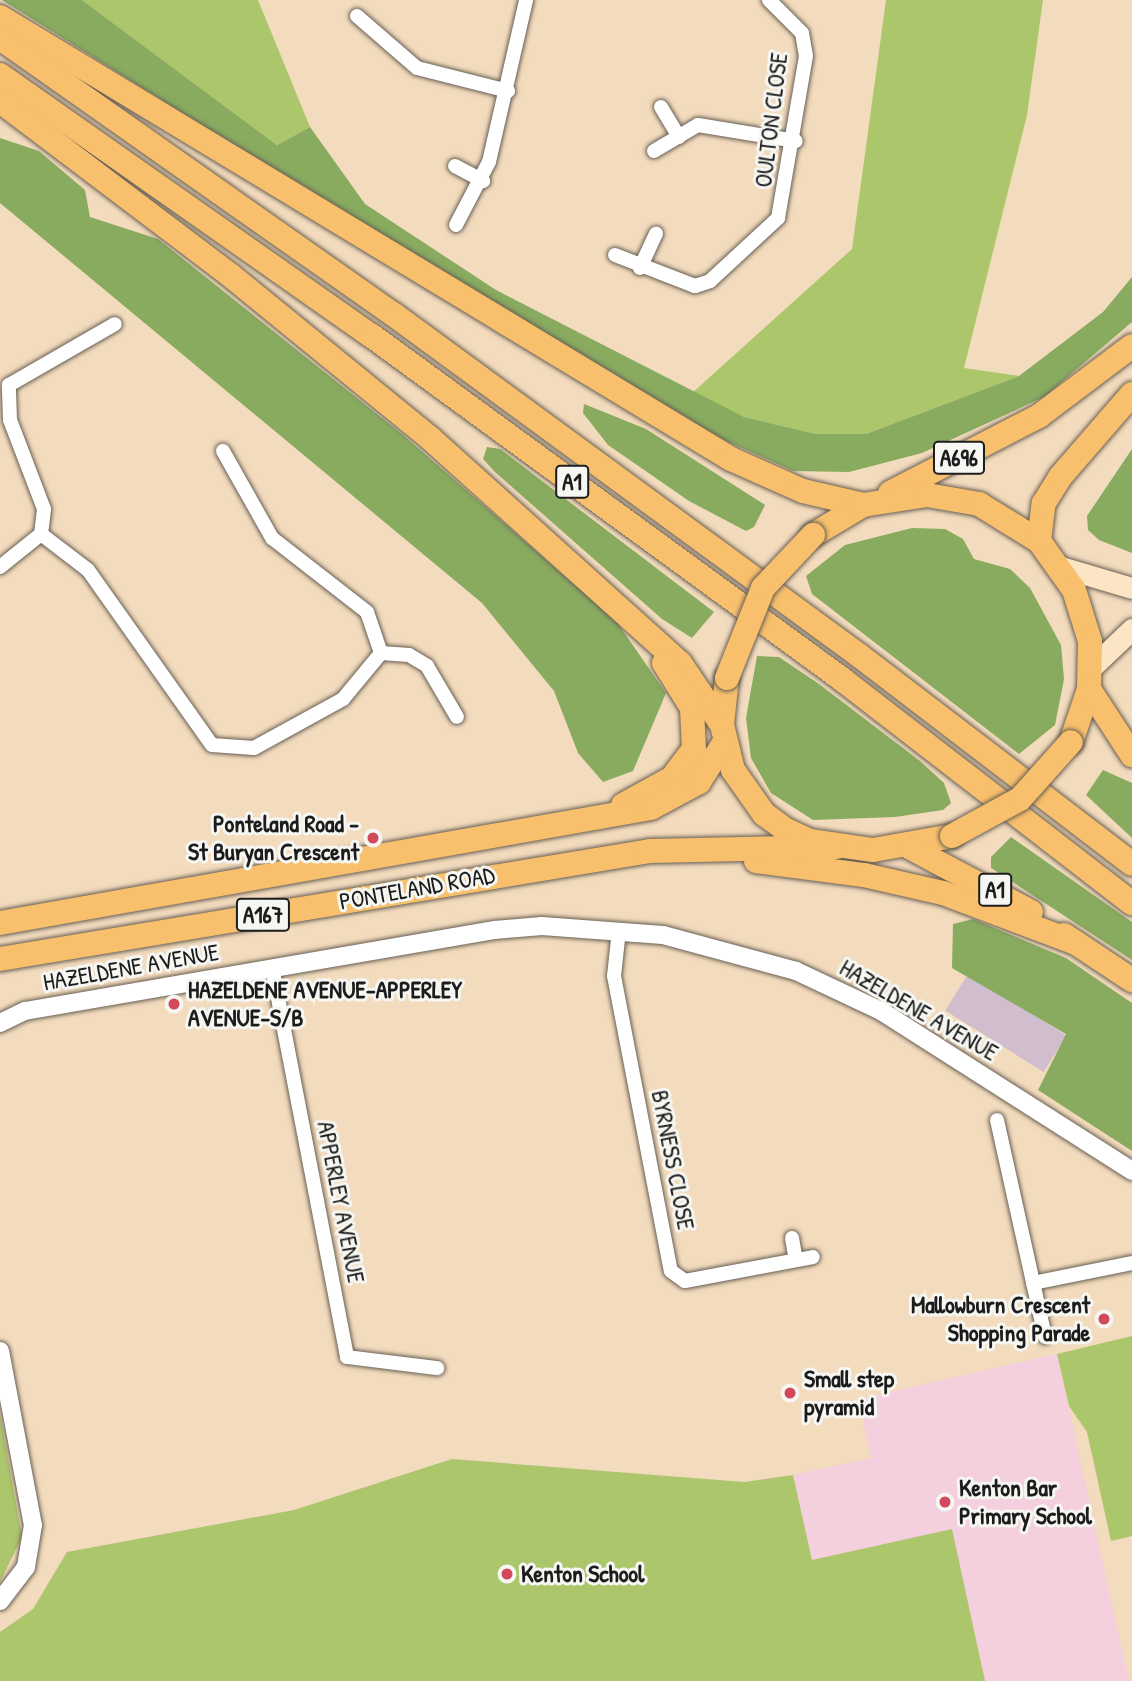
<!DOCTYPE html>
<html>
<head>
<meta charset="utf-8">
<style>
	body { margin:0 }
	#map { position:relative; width:1132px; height:1681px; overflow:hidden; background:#f3dbbd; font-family:"Patrick Hand",sans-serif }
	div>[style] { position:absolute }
	.built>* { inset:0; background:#f4cfdd }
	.industrial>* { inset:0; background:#d0bdcd; transform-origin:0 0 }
	.green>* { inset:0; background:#acc66c }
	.forest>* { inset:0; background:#89ab60 }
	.roads { filter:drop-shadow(0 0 2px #675f54) drop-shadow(0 0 2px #675f54) }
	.minor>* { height:14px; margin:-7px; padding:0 7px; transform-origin:7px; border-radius:7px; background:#fff }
	.tertiary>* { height:18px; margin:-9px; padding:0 9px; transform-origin:9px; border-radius:9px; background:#fff }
	.secondary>* { height:21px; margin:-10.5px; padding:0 10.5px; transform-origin:10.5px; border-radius:10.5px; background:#fce5c4 }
	.trunk>* { height:24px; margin:-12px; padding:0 12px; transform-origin:12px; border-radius:12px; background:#f8bf6c }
	.bridges { filter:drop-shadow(0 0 2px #675f54) drop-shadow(0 0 2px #675f54) }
	.trunk-bridge>* { height:24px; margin:-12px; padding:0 12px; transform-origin:12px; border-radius:12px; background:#f8bf6c }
	.dots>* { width:19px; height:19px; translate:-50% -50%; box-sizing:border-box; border:4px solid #f6f6f2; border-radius:50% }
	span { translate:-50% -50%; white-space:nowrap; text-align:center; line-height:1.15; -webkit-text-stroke:6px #f6f6f2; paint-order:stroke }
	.shield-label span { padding:2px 5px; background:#f6f6f2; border:2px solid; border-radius:5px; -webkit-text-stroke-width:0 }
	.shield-label { font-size:23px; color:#1c1c1c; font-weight:700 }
	.street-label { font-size:24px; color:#1c1c1c }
	.poi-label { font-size:24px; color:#1c1c1c; font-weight:700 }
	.right { translate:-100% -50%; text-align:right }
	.left { translate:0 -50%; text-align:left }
</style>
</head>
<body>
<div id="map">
	<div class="built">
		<div style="clip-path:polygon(1057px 1354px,1129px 1681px,0 1681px,0 1632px,33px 1609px,67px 1552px,294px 1510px,452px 1459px,744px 1482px,793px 1475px,871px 1458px,858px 1399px)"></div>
	</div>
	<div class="industrial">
		<div style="left:968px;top:974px;width:116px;height:43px;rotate:32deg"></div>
	</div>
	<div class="green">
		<div style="clip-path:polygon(82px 0,258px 0,310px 127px,277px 145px)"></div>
		<div style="clip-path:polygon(886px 0,1043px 0,1027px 115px,964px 368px,1019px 376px,866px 434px,816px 434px,744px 417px,691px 394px,852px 249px)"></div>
		<div style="clip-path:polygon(1132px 1336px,1132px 1536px,1111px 1541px,1087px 1432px,1069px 1406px,1057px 1354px)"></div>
		<div style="clip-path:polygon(0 1414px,22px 1537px,0 1582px)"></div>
		<div style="clip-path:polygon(452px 1459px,744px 1482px,793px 1475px,812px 1560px,952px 1529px,985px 1681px,0 1681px,0 1632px,33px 1609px,67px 1552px,294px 1510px)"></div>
	</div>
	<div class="forest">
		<div style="clip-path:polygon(2px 0,82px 0,277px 145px,310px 127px,365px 204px,496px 290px,744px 417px,816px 434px,866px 434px,1019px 376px,1103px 312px,1132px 277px,1132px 322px,1044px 397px,922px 453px,849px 472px,793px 471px,724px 440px,530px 331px)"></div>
		<div style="clip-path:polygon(0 138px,39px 151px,85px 190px,90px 217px,158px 239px,402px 434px,616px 621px,666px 693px,633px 771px,603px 782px,578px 753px,554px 691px,482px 603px,0 203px)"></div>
		<div style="clip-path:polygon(584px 404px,646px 429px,765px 505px,754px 527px,746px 531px,689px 501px,608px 445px,583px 413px)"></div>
		<div style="clip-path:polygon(487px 447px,500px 449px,714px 612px,692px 638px,662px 619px,495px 472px,483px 459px)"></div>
		<div style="clip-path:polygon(1132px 449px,1132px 553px,1099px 540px,1088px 530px,1087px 516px)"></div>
		<div style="clip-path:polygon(912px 528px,945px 529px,963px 539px,974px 559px,1010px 569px,1030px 588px,1061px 645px,1064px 679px,1055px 725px,1019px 754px,812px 594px,806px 576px,845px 545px)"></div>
		<div style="clip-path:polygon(757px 656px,779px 657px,819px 684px,920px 761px,944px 783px,951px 803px,943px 810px,895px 817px,813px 820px,771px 793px,751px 758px,746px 718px)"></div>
		<div style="clip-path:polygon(1103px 770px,1132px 783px,1132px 838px,1086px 795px)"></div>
		<div style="clip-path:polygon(1011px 837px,1132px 922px,1132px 960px,991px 868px,991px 857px)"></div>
		<div style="clip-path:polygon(973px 919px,1066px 958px,1132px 1003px,1132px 1151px,1038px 1090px,1066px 1034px,952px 968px,953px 924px)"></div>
	</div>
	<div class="roads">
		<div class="minor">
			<div style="left:357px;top:16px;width:79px;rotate:40.9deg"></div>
			<div style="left:417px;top:68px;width:94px;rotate:14.2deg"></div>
			<div style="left:661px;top:107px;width:35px;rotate:59deg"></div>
			<div style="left:654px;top:151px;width:51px;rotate:-30.6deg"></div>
			<div style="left:698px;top:125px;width:99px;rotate:9.3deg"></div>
			<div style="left:455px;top:166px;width:32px;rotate:28deg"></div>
			<div style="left:456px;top:225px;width:71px;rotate:-62.4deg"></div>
			<div style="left:489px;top:162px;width:166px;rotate:-77.1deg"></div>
			<div style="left:615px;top:255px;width:86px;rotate:21.2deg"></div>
			<div style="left:695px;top:286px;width:16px;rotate:-18deg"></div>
			<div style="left:710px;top:281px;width:93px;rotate:-42.8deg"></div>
			<div style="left:778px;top:218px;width:164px;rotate:-80.2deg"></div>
			<div style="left:806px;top:56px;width:23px;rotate:-100deg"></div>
			<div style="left:802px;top:33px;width:47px;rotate:-135deg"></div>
			<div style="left:640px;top:268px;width:38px;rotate:-65deg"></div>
			<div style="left:41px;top:534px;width:59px;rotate:37.5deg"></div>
			<div style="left:88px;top:570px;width:214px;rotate:54.7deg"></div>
			<div style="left:212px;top:745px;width:42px;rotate:4.1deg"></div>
			<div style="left:254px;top:748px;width:102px;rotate:-28.8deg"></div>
			<div style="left:343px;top:699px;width:60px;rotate:-50.4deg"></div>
			<div style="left:381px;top:653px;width:43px;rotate:-108.9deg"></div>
			<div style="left:367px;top:612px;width:120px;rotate:-142.1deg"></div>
			<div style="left:272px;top:538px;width:100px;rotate:-119.4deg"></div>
			<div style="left:0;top:567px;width:53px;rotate:-38.8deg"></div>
			<div style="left:41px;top:534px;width:25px;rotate:-83deg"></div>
			<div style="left:44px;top:509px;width:95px;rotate:-110.9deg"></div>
			<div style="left:10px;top:420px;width:35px;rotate:-92deg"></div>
			<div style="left:9px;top:385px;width:122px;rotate:-29.9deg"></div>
			<div style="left:381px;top:653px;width:28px;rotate:4deg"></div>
			<div style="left:409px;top:655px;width:21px;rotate:31deg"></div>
			<div style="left:427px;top:666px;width:59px;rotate:59.5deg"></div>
			<div style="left:619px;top:930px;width:46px;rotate:96.2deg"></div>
			<div style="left:614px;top:976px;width:300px;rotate:79.1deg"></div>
			<div style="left:671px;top:1271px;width:17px;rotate:36deg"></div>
			<div style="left:685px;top:1281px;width:130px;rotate:-10.6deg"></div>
			<div style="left:272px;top:967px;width:397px;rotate:79.1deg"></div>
			<div style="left:347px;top:1357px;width:91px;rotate:7deg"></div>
			<div style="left:997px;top:1120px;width:222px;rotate:77.5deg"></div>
			<div style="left:792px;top:1238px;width:22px;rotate:80deg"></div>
			<div style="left:1033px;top:1283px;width:101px;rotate:-11.4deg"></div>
		</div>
		<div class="tertiary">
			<div style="left:0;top:1023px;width:28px;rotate:-26deg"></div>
			<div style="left:25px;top:1011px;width:477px;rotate:-9.8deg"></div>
			<div style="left:495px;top:930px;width:47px;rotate:-4.9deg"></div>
			<div style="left:542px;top:926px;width:121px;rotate:4.3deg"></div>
			<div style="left:663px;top:935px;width:138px;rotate:15.1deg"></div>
			<div style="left:796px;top:971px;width:94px;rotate:25.2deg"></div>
			<div style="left:881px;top:1011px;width:298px;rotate:32.5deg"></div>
			<div style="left:0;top:1351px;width:177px;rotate:79.3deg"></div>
			<div style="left:33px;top:1525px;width:43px;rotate:99.5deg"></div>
			<div style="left:26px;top:1567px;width:43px;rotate:127.4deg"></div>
		</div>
		<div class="secondary">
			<div style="left:1061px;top:567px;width:74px;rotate:16.5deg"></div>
			<div style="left:1091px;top:668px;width:57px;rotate:-43.6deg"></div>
		</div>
		<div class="trunk">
			<div style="left:0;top:17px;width:854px;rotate:31.16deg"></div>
			<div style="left:731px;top:459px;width:79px;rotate:24deg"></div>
			<div style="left:803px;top:491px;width:62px;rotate:13.1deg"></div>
			<div style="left:0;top:38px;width:480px;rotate:35.1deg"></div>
			<div style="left:393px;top:314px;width:579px;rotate:36.22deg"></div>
			<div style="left:860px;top:656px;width:342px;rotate:37.4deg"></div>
			<div style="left:0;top:75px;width:454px;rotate:35.1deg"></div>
			<div style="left:372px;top:336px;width:583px;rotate:36.14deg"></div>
			<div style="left:843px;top:680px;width:365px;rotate:37.7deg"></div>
			<div style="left:0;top:101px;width:288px;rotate:37.1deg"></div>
			<div style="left:230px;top:275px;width:259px;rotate:39.2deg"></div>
			<div style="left:431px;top:439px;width:335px;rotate:42deg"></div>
			<div style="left:680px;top:663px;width:75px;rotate:55.9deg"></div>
			<div style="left:890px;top:493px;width:168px;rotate:-27.3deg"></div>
			<div style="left:1039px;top:416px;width:116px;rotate:-37deg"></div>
			<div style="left:813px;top:535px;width:58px;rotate:-31deg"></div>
			<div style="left:863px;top:505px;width:65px;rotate:-8.9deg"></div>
			<div style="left:927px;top:495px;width:53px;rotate:9.8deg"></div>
			<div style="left:979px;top:504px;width:70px;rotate:31.7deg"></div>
			<div style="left:1039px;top:541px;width:60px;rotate:54.5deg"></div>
			<div style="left:1074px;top:590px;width:53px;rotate:72.6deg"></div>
			<div style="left:1090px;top:641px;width:48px;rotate:91.2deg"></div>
			<div style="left:1089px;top:689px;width:56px;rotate:108.8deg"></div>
			<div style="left:1039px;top:541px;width:38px;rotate:-83deg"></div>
			<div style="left:1044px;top:503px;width:31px;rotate:-58deg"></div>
			<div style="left:1060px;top:477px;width:110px;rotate:-49.1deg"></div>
			<div style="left:727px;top:678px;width:47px;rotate:96.1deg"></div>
			<div style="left:722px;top:725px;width:46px;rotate:76.3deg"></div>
			<div style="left:733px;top:770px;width:54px;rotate:54.8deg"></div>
			<div style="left:764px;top:814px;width:27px;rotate:36deg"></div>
			<div style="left:786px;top:830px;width:26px;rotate:25deg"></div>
			<div style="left:810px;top:841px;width:64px;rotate:8.1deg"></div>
			<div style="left:873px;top:850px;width:80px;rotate:-10deg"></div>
			<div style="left:1089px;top:689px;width:79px;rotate:56.9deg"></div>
			<div style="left:623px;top:805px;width:56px;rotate:-28.9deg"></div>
			<div style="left:672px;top:778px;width:36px;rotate:-53deg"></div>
			<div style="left:694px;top:749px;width:41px;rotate:-92.8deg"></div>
			<div style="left:692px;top:708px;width:53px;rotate:-121.9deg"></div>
			<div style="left:909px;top:847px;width:138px;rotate:28deg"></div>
			<div style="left:756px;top:861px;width:109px;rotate:7.4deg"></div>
			<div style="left:864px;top:875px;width:81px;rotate:12.8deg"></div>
			<div style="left:943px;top:893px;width:142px;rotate:20.6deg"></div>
			<div style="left:0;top:923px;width:661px;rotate:-10.02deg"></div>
			<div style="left:651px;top:808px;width:55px;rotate:-28.4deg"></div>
			<div style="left:699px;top:782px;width:46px;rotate:-57.3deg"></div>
			<div style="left:1064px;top:935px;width:82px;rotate:33.5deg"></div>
			<div style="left:0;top:959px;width:659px;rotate:-9.43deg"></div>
			<div style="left:650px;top:851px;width:186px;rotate:-1.2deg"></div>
		</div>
	</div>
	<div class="bridges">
		<div class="trunk-bridge">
			<div style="left:727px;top:678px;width:97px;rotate:-68.2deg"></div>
			<div style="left:763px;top:588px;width:73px;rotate:-46.7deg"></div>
			<div style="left:952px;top:836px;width:77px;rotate:-28.6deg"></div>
			<div style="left:1020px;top:799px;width:76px;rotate:-48.2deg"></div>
		</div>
	</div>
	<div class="dots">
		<div style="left:373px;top:838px;background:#d1495b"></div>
		<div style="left:174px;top:1004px;background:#d1495b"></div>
		<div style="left:1104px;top:1319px;background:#d1495b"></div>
		<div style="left:790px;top:1393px;background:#d1495b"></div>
		<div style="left:945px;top:1502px;background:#d1495b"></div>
		<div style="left:507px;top:1574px;background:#d1495b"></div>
	</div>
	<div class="shield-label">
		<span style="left:959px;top:458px">A696</span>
		<span style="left:572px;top:482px">A1</span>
		<span style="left:995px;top:890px">A1</span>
		<span style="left:263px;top:915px">A167</span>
	</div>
	<div class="street-label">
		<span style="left:771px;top:120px;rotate:-83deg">OULTON CLOSE</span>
		<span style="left:417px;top:888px;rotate:-10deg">PONTELAND ROAD</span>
		<span style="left:131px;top:967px;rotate:-10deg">HAZELDENE AVENUE</span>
		<span style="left:919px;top:1010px;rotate:30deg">HAZELDENE AVENUE</span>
		<span style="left:673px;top:1160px;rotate:79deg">BYRNESS CLOSE</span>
		<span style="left:341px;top:1202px;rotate:79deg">APPERLEY AVENUE</span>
	</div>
	<div class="poi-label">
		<span class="right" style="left:359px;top:838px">Ponteland Road -<br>St Buryan Crescent</span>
		<span class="left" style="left:188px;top:1004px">HAZELDENE AVENUE-APPERLEY<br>AVENUE-S/B</span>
		<span class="right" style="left:1090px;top:1319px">Mallowburn Crescent<br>Shopping Parade</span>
		<span class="left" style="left:804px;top:1393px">Small step<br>pyramid</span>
		<span class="left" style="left:959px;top:1502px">Kenton Bar<br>Primary School</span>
		<span class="left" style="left:521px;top:1574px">Kenton School</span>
	</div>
</div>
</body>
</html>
